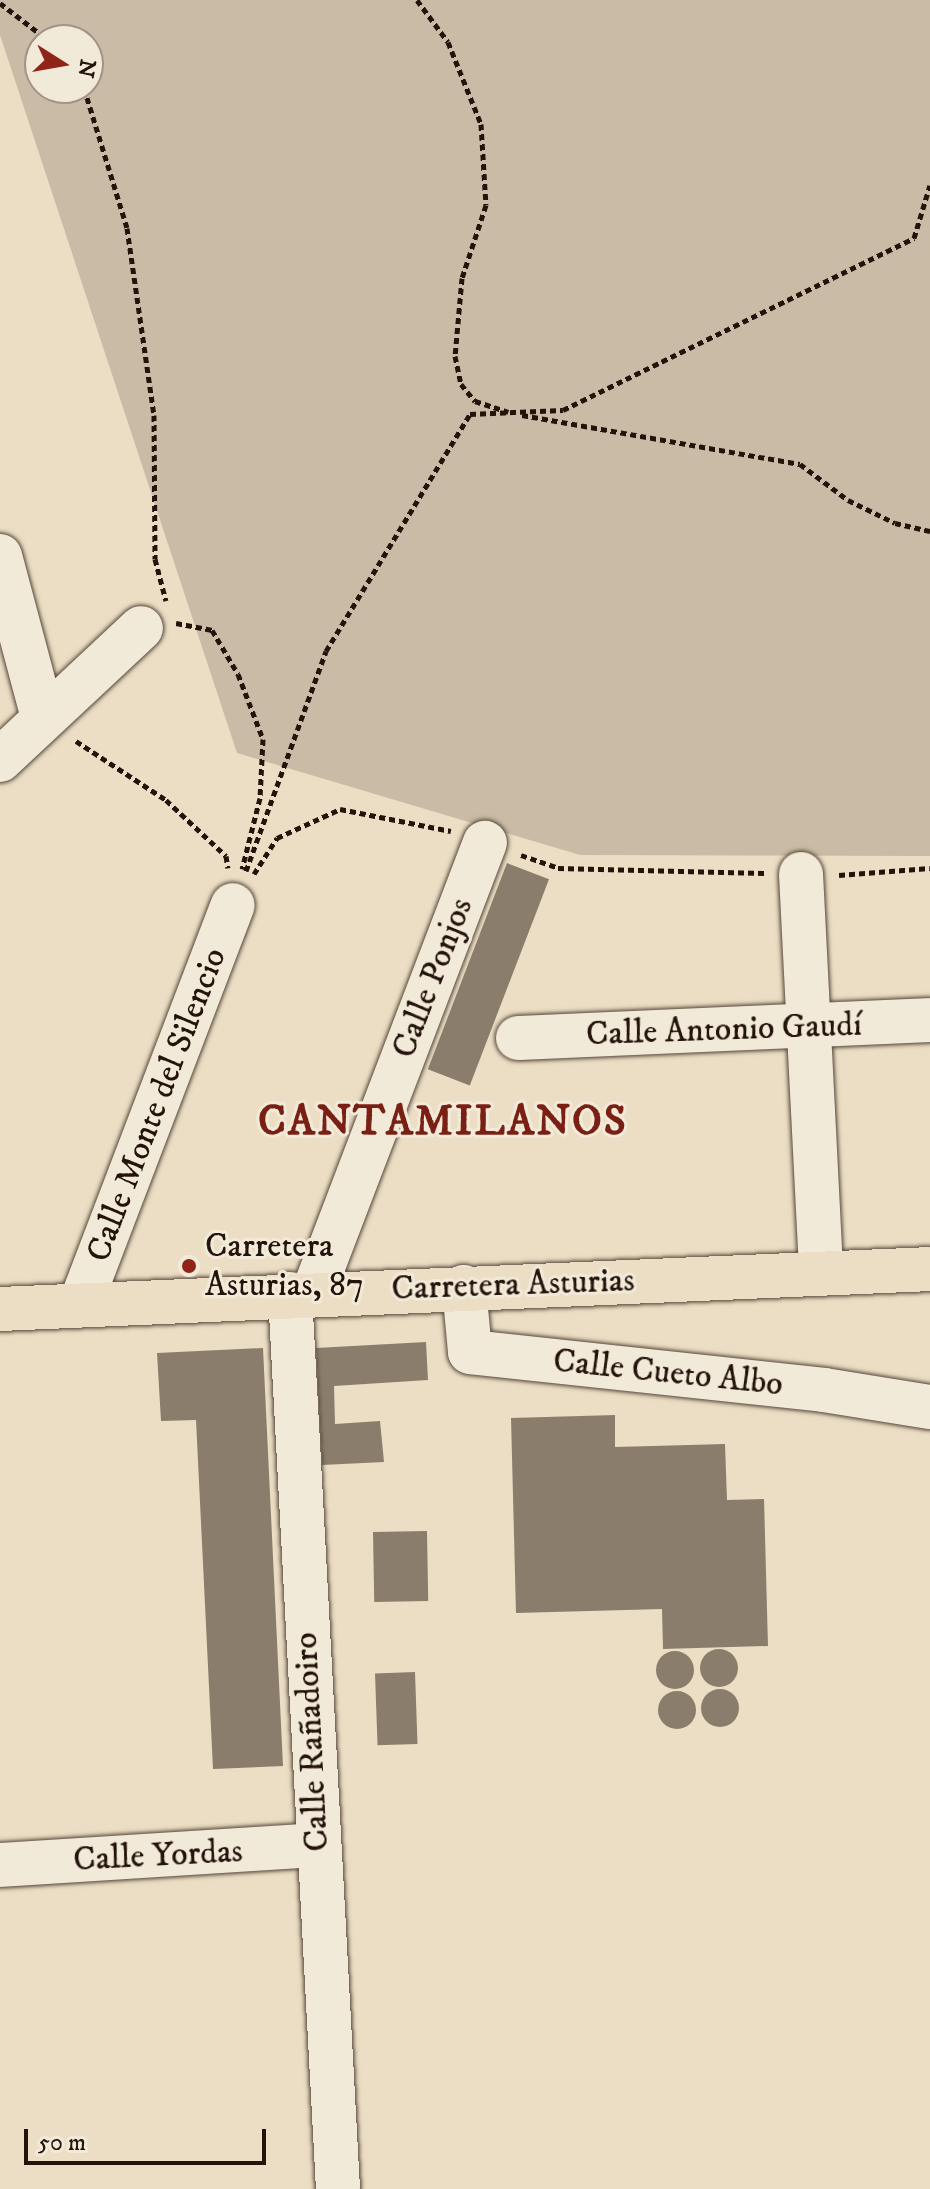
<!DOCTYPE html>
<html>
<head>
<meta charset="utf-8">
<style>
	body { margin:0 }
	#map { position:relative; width:930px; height:2189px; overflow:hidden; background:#ebdec4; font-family:"IM FELL DW Pica",serif }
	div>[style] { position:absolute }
	.green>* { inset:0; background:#c9bba5 }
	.building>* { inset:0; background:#8b7d6b; transform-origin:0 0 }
	.round { border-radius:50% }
	.path>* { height:5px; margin-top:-2.5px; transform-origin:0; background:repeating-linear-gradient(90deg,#23130b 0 6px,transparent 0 10px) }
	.roads { filter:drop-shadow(0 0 2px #554639) drop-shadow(0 0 2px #554639) }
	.minor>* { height:44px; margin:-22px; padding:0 22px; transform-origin:22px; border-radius:22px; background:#f2ead9 }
	.major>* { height:44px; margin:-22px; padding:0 22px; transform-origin:22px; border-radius:22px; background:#ebdec4 }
	.dots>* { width:22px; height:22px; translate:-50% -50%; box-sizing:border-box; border:4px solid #f2ead9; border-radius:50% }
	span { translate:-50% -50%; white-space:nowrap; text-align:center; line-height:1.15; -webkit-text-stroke:6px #f2ead9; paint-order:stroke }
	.street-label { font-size:34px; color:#23130b }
	.poi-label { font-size:34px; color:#23130b }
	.left { translate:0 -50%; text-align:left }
	.district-label { font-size:42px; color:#7a1f14; font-weight:700; letter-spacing:2px }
	.north { position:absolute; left:24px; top:24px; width:80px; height:80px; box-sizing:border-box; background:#f2ead9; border:2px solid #9f9487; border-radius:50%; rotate:101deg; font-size:22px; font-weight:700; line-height:32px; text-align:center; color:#23130b }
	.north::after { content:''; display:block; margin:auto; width:28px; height:36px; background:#8f2418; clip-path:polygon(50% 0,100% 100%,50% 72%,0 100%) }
	.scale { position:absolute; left:24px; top:2129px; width:242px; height:36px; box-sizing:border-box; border:4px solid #23130b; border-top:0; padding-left:10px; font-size:24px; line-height:28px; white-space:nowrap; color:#23130b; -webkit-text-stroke:6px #f2ead9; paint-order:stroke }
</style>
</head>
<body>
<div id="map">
	<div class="green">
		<div style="clip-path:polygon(evenodd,0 0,930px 0,930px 856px,580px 855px,237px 753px,0 35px,0 0,40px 40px,88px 40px,88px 88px,40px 88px,40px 40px)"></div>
	</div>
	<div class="building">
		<div style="left:507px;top:863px;width:45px;height:221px;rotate:21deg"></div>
		<div style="clip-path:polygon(426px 1342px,428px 1380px,334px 1386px,335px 1424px,380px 1421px,384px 1462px,322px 1465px,316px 1348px)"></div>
		<div style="clip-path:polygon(263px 1348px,283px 1766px,213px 1769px,196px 1420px,161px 1421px,157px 1353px)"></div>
		<div style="clip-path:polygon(615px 1415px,615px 1447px,725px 1444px,727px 1500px,764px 1499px,768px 1646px,663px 1649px,662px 1609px,516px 1613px,511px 1418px)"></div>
		<div style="left:427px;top:1531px;width:70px;height:54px;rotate:89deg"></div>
		<div class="round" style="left:700px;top:1649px;width:38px;height:38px"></div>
		<div class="round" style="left:656px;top:1651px;width:38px;height:38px"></div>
		<div style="left:415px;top:1672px;width:72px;height:40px;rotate:88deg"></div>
		<div class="round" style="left:701px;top:1689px;width:38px;height:38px"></div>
		<div class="round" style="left:658px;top:1691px;width:38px;height:38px"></div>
	</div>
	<div class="path">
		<div style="left:417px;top:0;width:52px;rotate:53.6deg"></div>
		<div style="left:448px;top:42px;width:88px;rotate:68.1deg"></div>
		<div style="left:481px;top:124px;width:81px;rotate:86.5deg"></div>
		<div style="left:486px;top:205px;width:77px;rotate:108.2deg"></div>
		<div style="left:462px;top:278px;width:78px;rotate:95.1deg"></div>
		<div style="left:455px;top:356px;width:29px;rotate:78deg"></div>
		<div style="left:461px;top:384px;width:22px;rotate:51deg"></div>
		<div style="left:475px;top:401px;width:35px;rotate:18deg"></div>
		<div style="left:0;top:3px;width:61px;rotate:37.6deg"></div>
		<div style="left:84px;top:88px;width:146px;rotate:72.9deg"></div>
		<div style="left:127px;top:228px;width:189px;rotate:81.8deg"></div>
		<div style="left:154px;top:415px;width:144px;rotate:89.6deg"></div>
		<div style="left:155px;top:559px;width:43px;rotate:75.3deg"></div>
		<div style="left:522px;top:415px;width:282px;rotate:10deg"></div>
		<div style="left:800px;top:464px;width:60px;rotate:36.9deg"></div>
		<div style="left:848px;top:500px;width:52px;rotate:26.1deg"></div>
		<div style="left:895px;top:523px;width:36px;rotate:13deg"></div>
		<div style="left:176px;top:623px;width:37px;rotate:11deg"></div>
		<div style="left:212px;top:630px;width:51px;rotate:59.4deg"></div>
		<div style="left:238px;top:674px;width:70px;rotate:69deg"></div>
		<div style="left:263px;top:739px;width:59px;rotate:92.9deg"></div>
		<div style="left:260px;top:798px;width:73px;rotate:104.2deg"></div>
		<div style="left:76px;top:741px;width:108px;rotate:33.2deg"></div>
		<div style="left:166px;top:800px;width:82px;rotate:43deg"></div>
		<div style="left:226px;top:856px;width:12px;rotate:81deg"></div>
		<div style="left:521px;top:855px;width:39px;rotate:19deg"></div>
		<div style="left:558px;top:868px;width:207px;rotate:1.4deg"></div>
		<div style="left:246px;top:871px;width:234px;rotate:-70deg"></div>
		<div style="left:326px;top:651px;width:277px;rotate:-58.7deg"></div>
		<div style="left:470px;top:414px;width:93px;rotate:-2.5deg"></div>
		<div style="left:563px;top:410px;width:391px;rotate:-26.1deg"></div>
		<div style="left:914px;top:238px;width:55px;rotate:-73.2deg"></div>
		<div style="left:254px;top:874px;width:43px;rotate:-57.4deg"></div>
		<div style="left:277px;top:838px;width:69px;rotate:-24.7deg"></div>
		<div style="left:340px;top:809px;width:113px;rotate:11.2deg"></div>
		<div style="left:839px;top:875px;width:91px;rotate:-4.4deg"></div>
	</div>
	<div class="roads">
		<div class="minor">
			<div style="left:0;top:556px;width:168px;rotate:75.1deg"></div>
			<div style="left:0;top:760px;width:193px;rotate:-43.1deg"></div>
			<div style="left:801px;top:874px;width:400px;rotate:87.1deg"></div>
			<div style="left:518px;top:1038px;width:412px;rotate:-2.5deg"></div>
			<div style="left:464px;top:1287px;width:65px;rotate:84.7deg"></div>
			<div style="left:470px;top:1352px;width:356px;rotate:6.1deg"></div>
			<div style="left:824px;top:1390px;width:107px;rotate:9.1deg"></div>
			<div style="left:313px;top:1293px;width:482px;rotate:-69.1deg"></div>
			<div style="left:290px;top:1294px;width:896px;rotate:86.93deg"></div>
			<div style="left:80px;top:1305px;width:428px;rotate:-69.1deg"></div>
			<div style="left:0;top:1865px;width:318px;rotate:-3.6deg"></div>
		</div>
		<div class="major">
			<div style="left:0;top:1309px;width:931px;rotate:-2.46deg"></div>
		</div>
	</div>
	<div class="dots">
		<div style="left:189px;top:1266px;background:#8f2418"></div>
	</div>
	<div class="street-label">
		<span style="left:433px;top:978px;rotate:-69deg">Calle Ponjos</span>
		<span style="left:724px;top:1030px;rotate:-2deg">Calle Antonio Gaudí</span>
		<span style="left:157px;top:1105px;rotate:-69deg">Calle Monte del Silencio</span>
		<span style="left:513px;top:1285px;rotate:-2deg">Carretera Asturias</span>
		<span style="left:668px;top:1373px;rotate:6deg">Calle Cueto Albo</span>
		<span style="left:312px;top:1742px;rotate:-93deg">Calle Rañadoiro</span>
		<span style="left:158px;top:1856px;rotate:-3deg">Calle Yordas</span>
	</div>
	<div class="poi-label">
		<span class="left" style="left:205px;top:1266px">Carretera<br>Asturias, 87</span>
	</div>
	<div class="district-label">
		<span style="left:443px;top:1122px">CANTAMILANOS</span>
	</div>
	<div class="north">N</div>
	<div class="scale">50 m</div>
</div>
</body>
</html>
